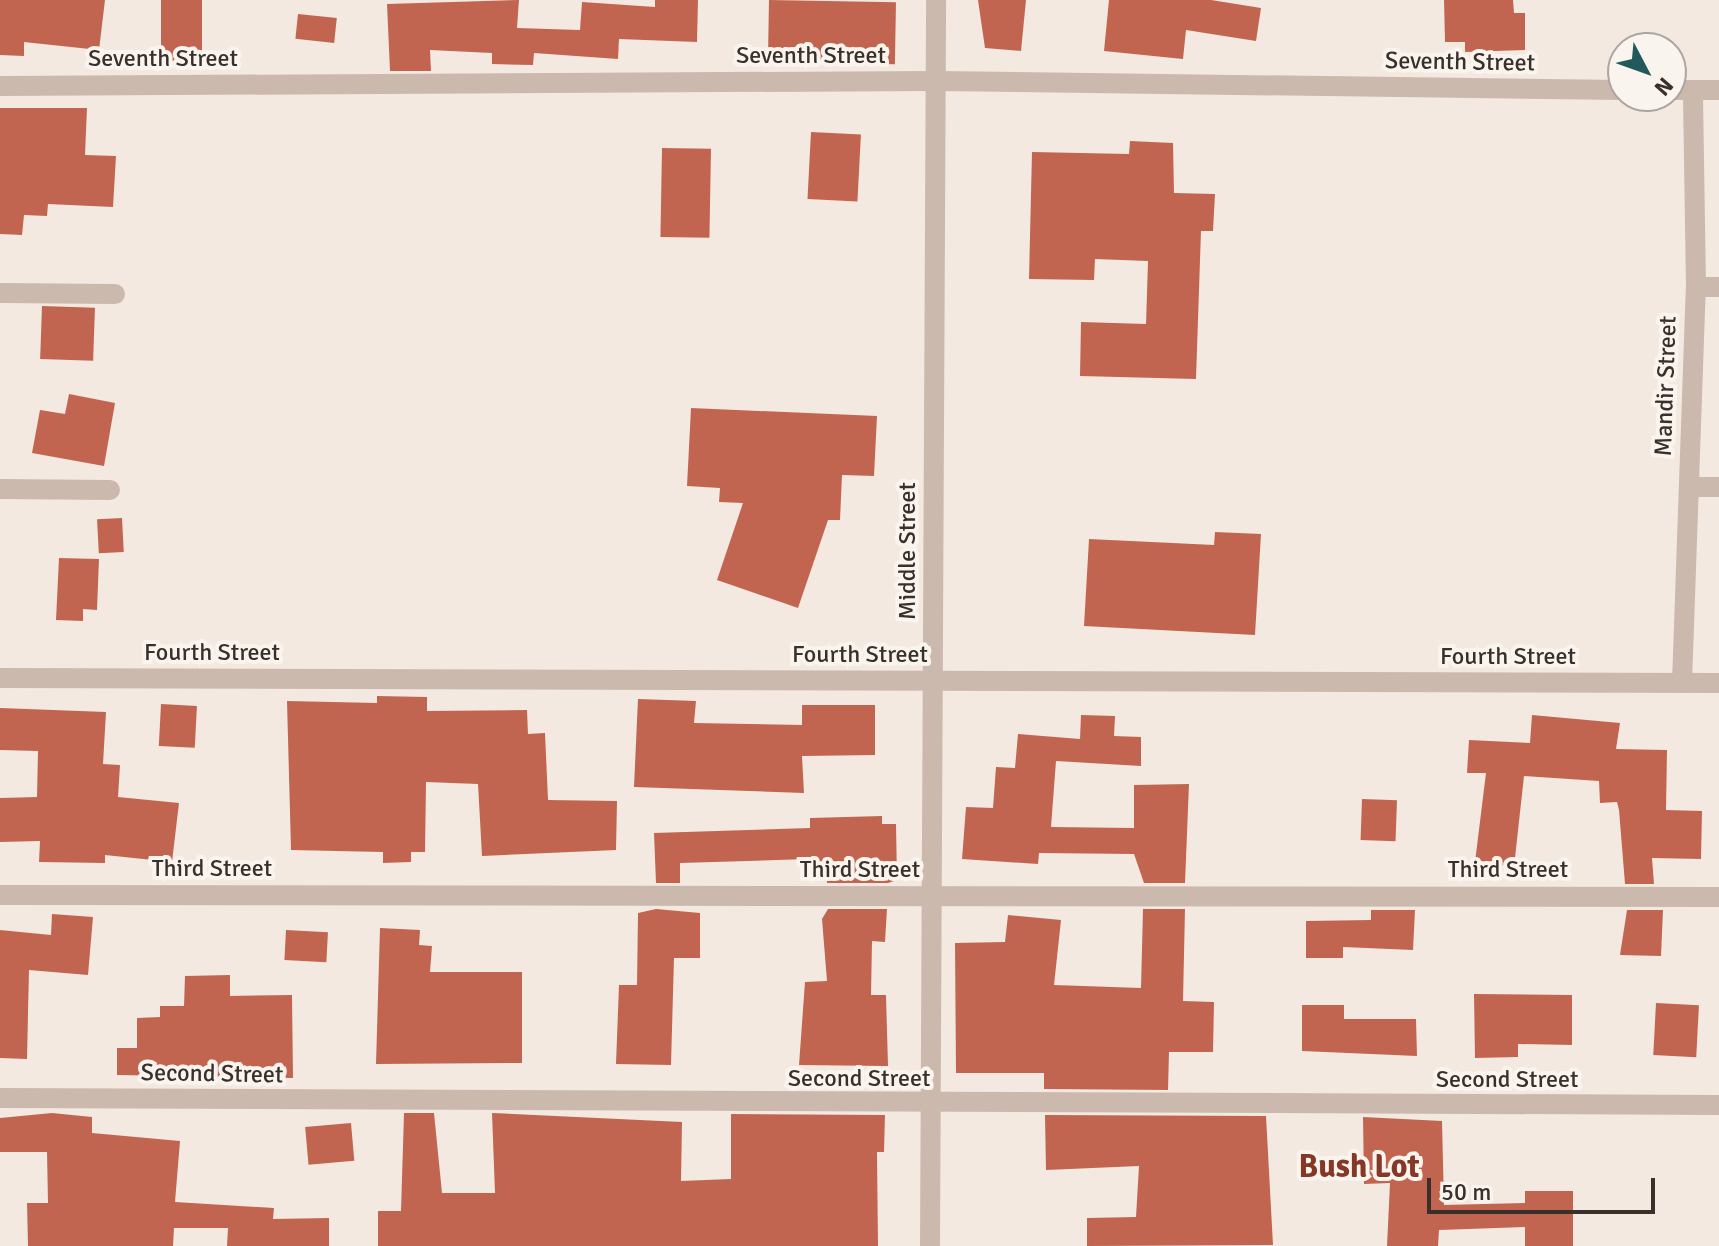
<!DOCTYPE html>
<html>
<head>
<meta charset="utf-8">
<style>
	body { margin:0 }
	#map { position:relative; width:1719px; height:1246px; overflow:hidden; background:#f3e9e1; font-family:Signika,sans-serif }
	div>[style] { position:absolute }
	.building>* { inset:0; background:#c26550; transform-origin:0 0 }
	.minor>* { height:20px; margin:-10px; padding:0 10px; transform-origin:10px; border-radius:10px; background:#cbb9ad }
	span { translate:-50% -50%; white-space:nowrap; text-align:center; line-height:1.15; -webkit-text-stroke:8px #faf4ee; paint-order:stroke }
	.street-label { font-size:24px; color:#392f2b }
	.district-label { font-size:32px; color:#863827; font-weight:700 }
	.north { position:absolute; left:1607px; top:32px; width:80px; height:80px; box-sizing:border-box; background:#faf4ee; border:2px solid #ada5a0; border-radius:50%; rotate:131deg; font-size:22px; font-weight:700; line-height:32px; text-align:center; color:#392f2b }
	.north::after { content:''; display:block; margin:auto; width:28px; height:36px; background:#22595a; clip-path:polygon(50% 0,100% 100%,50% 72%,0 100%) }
	.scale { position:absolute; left:1427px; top:1178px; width:228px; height:36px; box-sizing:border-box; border:4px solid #392f2b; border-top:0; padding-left:10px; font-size:24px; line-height:28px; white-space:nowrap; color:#392f2b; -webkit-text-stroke:6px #faf4ee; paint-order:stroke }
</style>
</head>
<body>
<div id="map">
	<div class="building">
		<div style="clip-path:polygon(0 0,105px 0,99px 50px,24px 42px,24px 56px,0 55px)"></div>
		<div style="left:161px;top:0;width:41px;height:61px"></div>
		<div style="clip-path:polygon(519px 0,517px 28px,580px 30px,582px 2px,655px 7px,655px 0,698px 0,697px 42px,619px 39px,618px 59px,534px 53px,533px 65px,492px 64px,492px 53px,430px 50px,431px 71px,390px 71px,387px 4px)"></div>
		<div style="left:769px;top:0;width:127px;height:62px;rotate:1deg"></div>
		<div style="clip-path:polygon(978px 0,1026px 0,1021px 51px,985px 48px)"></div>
		<div style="clip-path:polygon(1109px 0,1211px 0,1261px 8px,1256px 41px,1186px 30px,1183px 59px,1104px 51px)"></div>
		<div style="clip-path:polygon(1444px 0,1513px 0,1514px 13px,1525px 13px,1525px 50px,1465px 52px,1465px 42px,1445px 42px)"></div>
		<div style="left:298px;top:14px;width:39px;height:25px;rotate:6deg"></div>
		<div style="clip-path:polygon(0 108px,87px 108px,85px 155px,116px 156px,113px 207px,48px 204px,47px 216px,24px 215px,22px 235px,0 234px)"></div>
		<div style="left:811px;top:132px;width:50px;height:67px;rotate:3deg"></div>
		<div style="clip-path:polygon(1130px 141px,1173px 143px,1174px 193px,1215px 194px,1213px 231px,1201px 231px,1196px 379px,1080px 376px,1081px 322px,1146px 324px,1148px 261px,1095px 259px,1094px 280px,1029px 279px,1032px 152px,1129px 154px)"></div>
		<div style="left:662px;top:148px;width:49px;height:89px;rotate:1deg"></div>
		<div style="left:42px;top:306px;width:53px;height:53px;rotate:2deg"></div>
		<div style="clip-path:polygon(69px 394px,115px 403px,104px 466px,32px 453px,40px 410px,65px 414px)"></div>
		<div style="clip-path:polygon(691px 408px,877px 416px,874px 476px,842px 475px,840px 520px,828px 520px,798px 608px,717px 580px,743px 503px,719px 502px,720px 488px,687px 486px)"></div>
		<div style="left:122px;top:518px;width:34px;height:25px;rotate:87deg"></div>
		<div style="clip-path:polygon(1215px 532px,1261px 534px,1255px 635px,1084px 626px,1089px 539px,1214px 545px)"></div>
		<div style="clip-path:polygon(59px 558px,99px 559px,97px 610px,83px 609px,83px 621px,56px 620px)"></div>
		<div style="clip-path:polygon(377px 696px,427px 697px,427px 711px,527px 710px,528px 734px,545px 733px,548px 800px,617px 801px,616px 850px,482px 856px,478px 784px,426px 782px,425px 852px,411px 852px,411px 862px,383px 863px,383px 852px,291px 850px,287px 701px,377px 703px)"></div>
		<div style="clip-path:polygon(638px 699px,696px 701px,694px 723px,802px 725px,802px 705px,875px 705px,875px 755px,802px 756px,804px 793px,634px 787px)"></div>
		<div style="left:161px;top:704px;width:36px;height:42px;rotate:3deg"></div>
		<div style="clip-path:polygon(0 708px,106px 712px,103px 764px,120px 765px,118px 797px,179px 803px,172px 862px,105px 855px,105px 863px,39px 862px,40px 841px,0 842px,0 798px,37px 797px,38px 751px,0 750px)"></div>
		<div style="clip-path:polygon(1081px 715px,1115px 716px,1114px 736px,1141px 737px,1141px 766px,1056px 761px,1051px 827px,1134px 828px,1134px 785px,1189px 784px,1185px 883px,1144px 883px,1134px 854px,1039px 853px,1038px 864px,962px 859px,966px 807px,993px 808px,996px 767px,1015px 768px,1018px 734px,1080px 739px)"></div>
		<div style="clip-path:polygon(1532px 715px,1620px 723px,1616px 749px,1667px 750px,1666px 810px,1702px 811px,1701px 859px,1652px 858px,1654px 884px,1625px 884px,1619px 810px,1617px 802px,1600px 803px,1599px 781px,1524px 776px,1514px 867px,1475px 862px,1486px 773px,1467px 773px,1469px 740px,1530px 743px)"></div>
		<div style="left:1362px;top:799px;width:35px;height:41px;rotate:2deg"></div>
		<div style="clip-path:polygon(882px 816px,882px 824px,896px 824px,897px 880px,888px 883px,827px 883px,826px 864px,808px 859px,680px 863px,680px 883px,656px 883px,654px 833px,810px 828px,810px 818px)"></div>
		<div style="clip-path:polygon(656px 909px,700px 913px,700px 958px,674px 958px,671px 1065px,616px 1064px,619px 985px,637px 985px,638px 913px)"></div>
		<div style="clip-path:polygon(828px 909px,887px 909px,885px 942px,872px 941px,871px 995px,886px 995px,888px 1066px,799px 1065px,805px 982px,827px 981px,822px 919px)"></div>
		<div style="clip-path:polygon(1143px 909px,1185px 909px,1183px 1001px,1214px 1002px,1213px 1052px,1169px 1052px,1168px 1090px,1044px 1089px,1044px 1073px,956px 1073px,955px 943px,1005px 942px,1008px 915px,1061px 920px,1054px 985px,1141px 988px)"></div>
		<div style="clip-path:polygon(1371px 910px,1415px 910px,1413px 950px,1343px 947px,1343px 958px,1306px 958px,1306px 921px,1371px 920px)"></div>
		<div style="clip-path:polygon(1627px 910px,1663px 910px,1661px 956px,1620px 955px)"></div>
		<div style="clip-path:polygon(52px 914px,93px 917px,88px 975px,29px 970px,27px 1059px,0 1058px,0 930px,51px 935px)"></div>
		<div style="clip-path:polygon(380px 928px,420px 930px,419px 945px,432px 946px,430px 972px,522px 972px,522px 1063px,376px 1064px)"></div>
		<div style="left:286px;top:930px;width:42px;height:30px;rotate:3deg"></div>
		<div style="clip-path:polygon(230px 975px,230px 996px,292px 995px,293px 1078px,117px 1075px,117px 1048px,137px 1048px,137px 1018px,160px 1017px,160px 1006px,184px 1006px,185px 976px)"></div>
		<div style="clip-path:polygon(1474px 994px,1572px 995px,1572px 1045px,1518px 1044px,1518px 1057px,1475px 1058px)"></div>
		<div style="left:1656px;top:1003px;width:43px;height:52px;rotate:3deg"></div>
		<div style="clip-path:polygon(1302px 1005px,1344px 1005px,1344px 1019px,1416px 1019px,1417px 1056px,1302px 1051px)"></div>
		<div style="clip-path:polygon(52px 1113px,92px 1117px,92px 1133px,180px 1141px,175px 1202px,274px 1208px,273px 1219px,329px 1218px,329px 1246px,227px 1246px,228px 1228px,174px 1228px,173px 1246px,28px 1246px,27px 1203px,48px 1203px,47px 1152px,0 1152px,0 1118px)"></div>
		<div style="clip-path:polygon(404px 1113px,434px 1113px,442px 1193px,495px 1193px,492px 1113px,682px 1122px,681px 1181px,731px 1179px,731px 1114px,885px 1115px,884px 1152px,877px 1152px,878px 1246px,378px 1246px,378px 1211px,401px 1211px)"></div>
		<div style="clip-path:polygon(1045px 1115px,1266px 1116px,1273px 1245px,1087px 1246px,1087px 1218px,1136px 1217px,1139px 1166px,1046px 1170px)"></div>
		<div style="clip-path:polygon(1363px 1117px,1442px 1121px,1444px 1205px,1525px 1203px,1525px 1191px,1573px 1191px,1573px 1246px,1525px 1246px,1525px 1227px,1439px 1230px,1438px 1246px,1387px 1246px,1390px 1183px,1364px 1184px)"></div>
		<div style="left:351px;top:1123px;width:38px;height:46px;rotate:85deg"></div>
	</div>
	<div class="minor">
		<div style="left:0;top:86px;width:936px;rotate:-0.31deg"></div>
		<div style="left:936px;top:81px;width:687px;rotate:0.75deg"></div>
		<div style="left:1671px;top:90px;width:48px"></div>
		<div style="left:1696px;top:287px;width:23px"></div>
		<div style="left:0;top:293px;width:115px;rotate:0.5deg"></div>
		<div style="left:1689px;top:487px;width:30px"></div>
		<div style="left:0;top:489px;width:110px;rotate:0.5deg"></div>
		<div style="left:0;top:678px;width:1719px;rotate:0.17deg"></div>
		<div style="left:1682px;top:683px;width:396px;rotate:-88deg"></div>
		<div style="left:1696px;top:287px;width:196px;rotate:-90.9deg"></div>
		<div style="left:0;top:895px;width:1719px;rotate:0.07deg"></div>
		<div style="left:0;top:1098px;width:1719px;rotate:0.23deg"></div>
		<div style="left:930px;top:1246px;width:1246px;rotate:-89.72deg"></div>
	</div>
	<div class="street-label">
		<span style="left:811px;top:56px">Seventh Street</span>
		<span style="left:163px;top:59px">Seventh Street</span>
		<span style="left:1460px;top:62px;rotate:1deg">Seventh Street</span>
		<span style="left:1666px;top:386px;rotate:-88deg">Mandir Street</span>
		<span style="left:908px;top:551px;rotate:-90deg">Middle Street</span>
		<span style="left:212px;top:653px">Fourth Street</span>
		<span style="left:860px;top:655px">Fourth Street</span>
		<span style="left:1508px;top:657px">Fourth Street</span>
		<span style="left:212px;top:869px">Third Street</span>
		<span style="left:860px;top:870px">Third Street</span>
		<span style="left:1508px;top:870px">Third Street</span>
		<span style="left:212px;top:1074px;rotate:1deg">Second Street</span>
		<span style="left:859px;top:1079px">Second Street</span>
		<span style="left:1507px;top:1080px">Second Street</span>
	</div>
	<div class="district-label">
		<span style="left:1359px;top:1167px">Bush Lot</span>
	</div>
	<div class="north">N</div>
	<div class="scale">50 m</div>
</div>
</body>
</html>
